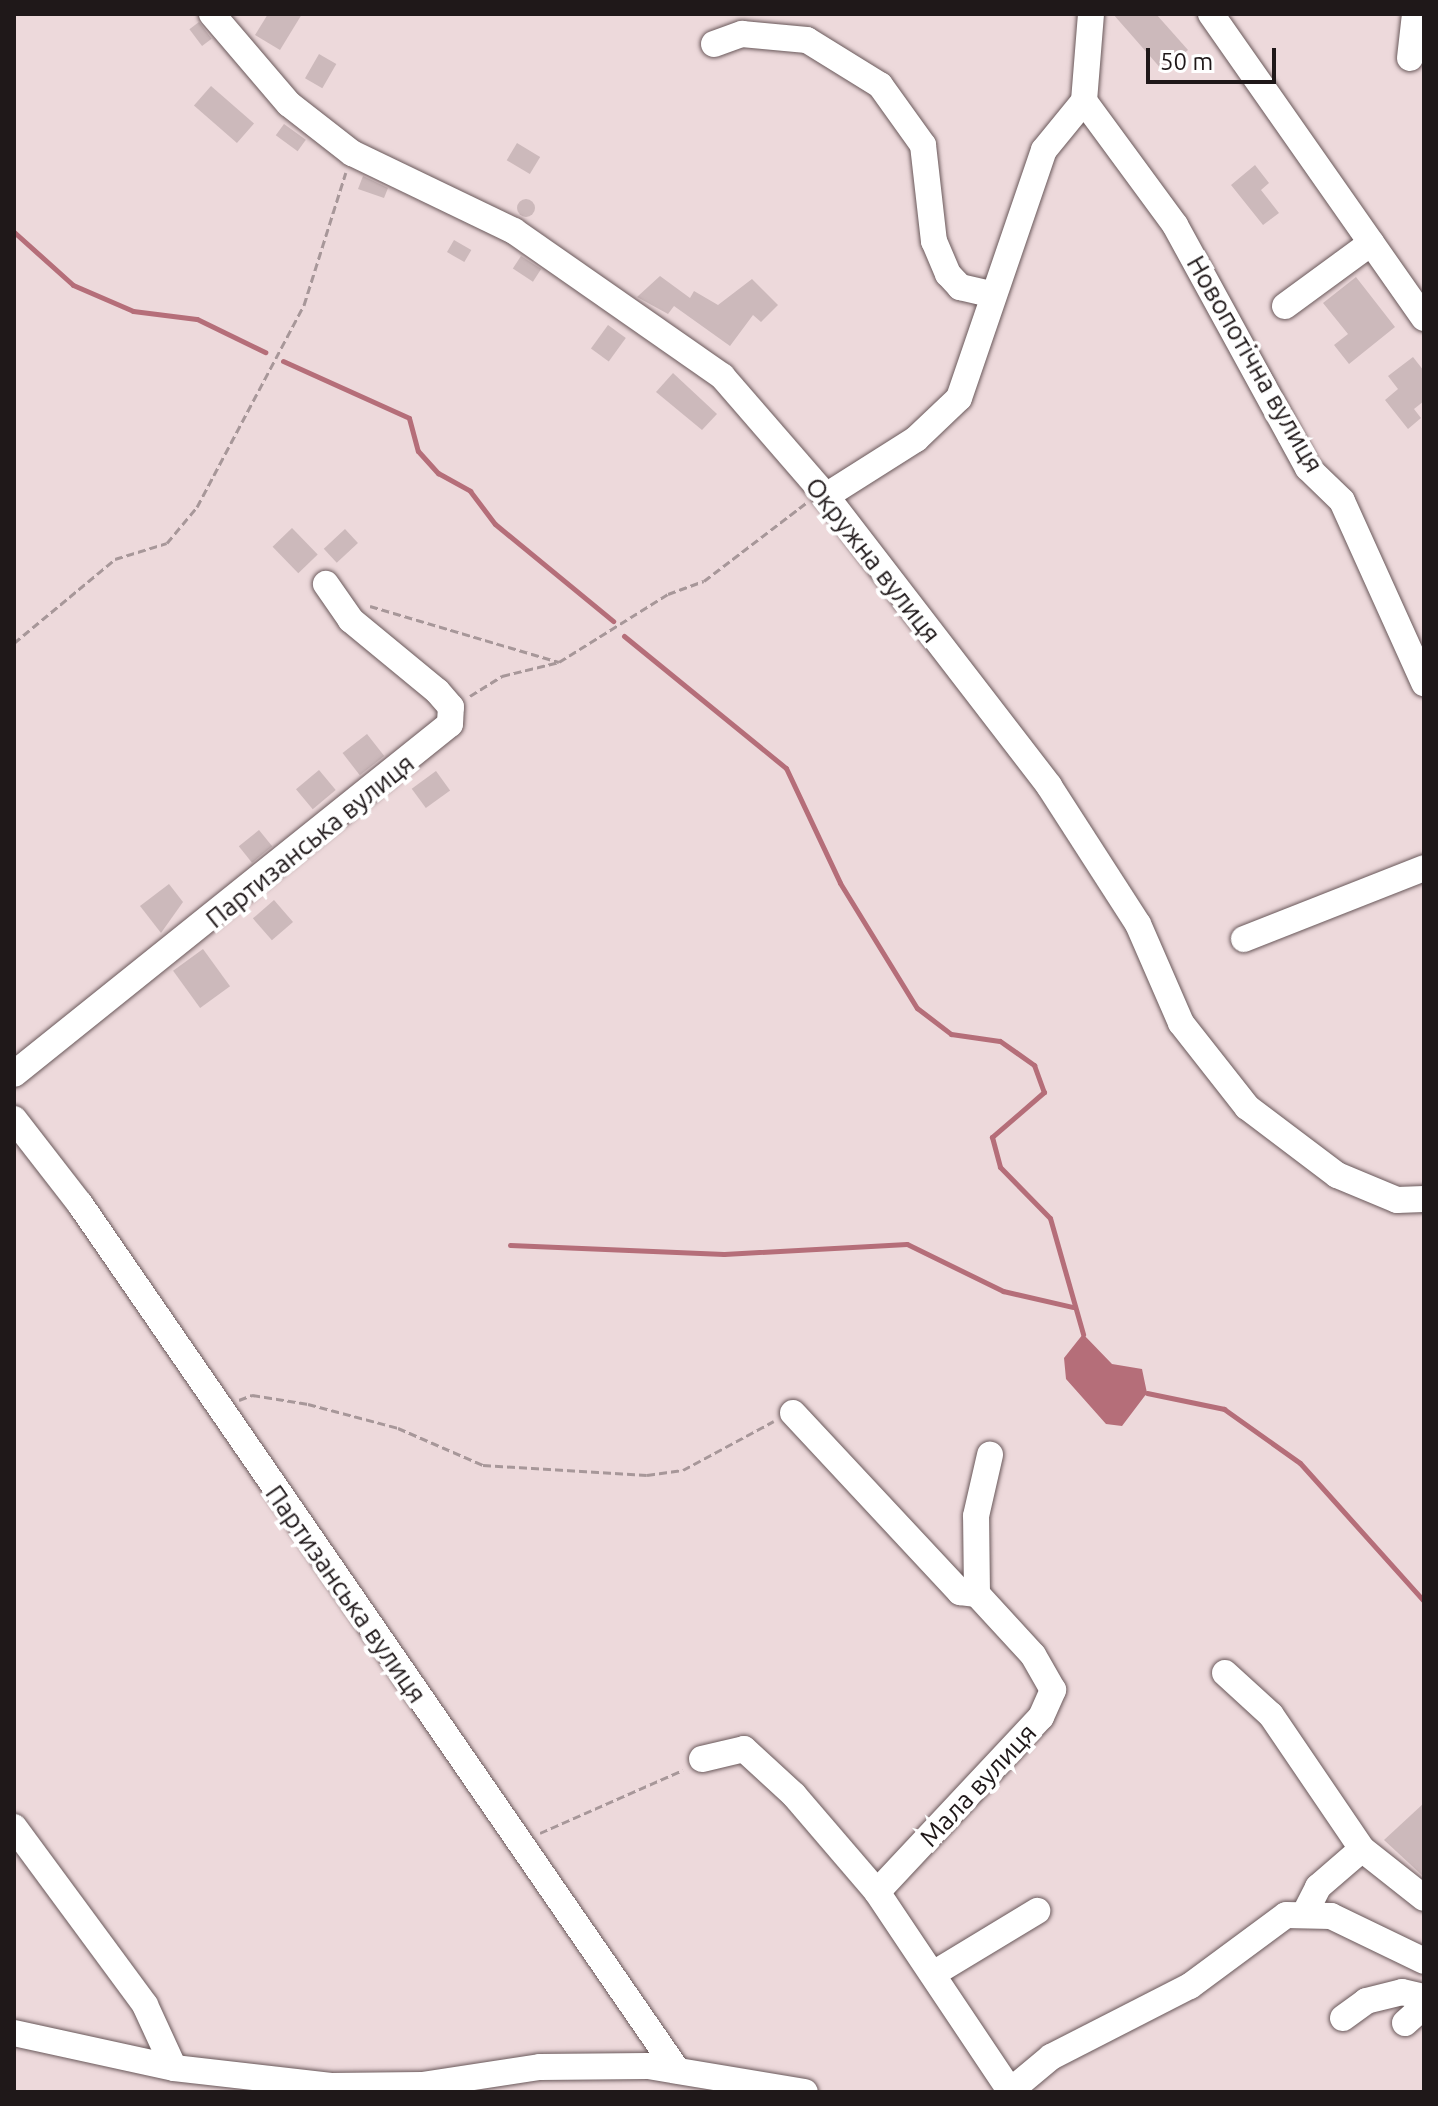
<!DOCTYPE html>
<html>
<head>
<meta charset="utf-8">
<style>
	body { margin:0 }
	#map { position:relative; width:1438px; height:2106px; overflow:hidden; background:#edd9db; font-family:Ubuntu,sans-serif }
	div>[style] { position:absolute }
	.water>* { inset:0; background:#b56e79 }
	.stream>* { height:5px; margin:-2.5px; padding:0 2.5px; transform-origin:2.5px; border-radius:2.5px; background:#b56e79 }
	.building>* { inset:0; background:#ccb9bb; transform-origin:0 0 }
	.round { border-radius:50% }
	.path>* { height:3px; margin-top:-1.5px; transform-origin:0; background:repeating-linear-gradient(90deg,#a79799 0 8px,transparent 0 12px) }
	.roads { filter:drop-shadow(0 0 2px #69585a) drop-shadow(0 0 2px #69585a) }
	.minor>* { height:26px; margin:-13px; padding:0 13px; transform-origin:13px; border-radius:13px; background:#fff }
	span { translate:-50% -50%; white-space:nowrap; text-align:center; line-height:1.15; -webkit-text-stroke:8px #fff; paint-order:stroke }
	.street-label { font-size:26px; color:#1f1819 }
	.frame { position:absolute; inset:0; border:16px solid #1f1819; pointer-events:none }
	.scale { position:absolute; left:1146px; top:48px; width:130px; height:36px; box-sizing:border-box; border:4px solid #1f1819; border-top:0; padding-left:10px; font-size:24px; line-height:28px; white-space:nowrap; color:#1f1819; -webkit-text-stroke:6px #fff; paint-order:stroke }
</style>
</head>
<body>
<div id="map">
	<div class="water">
		<div style="clip-path:polygon(1083px 1334px,1112px 1364px,1142px 1369px,1147px 1393px,1122px 1426px,1106px 1424px,1066px 1379px,1064px 1358px)"></div>
	</div>
	<div class="stream">
		<div style="left:14px;top:232px;width:79px;rotate:41.9deg"></div>
		<div style="left:73px;top:285px;width:65px;rotate:23.4deg"></div>
		<div style="left:133px;top:311px;width:64px;rotate:7.1deg"></div>
		<div style="left:197px;top:319px;width:76px;rotate:25.9deg"></div>
		<div style="left:283px;top:361px;width:138px;rotate:24.3deg"></div>
		<div style="left:409px;top:418px;width:34px;rotate:75deg"></div>
		<div style="left:418px;top:451px;width:30px;rotate:48deg"></div>
		<div style="left:438px;top:473px;width:37px;rotate:29deg"></div>
		<div style="left:470px;top:491px;width:41px;rotate:52.9deg"></div>
		<div style="left:495px;top:524px;width:153px;rotate:39.4deg"></div>
		<div style="left:624px;top:636px;width:209px;rotate:39.2deg"></div>
		<div style="left:786px;top:768px;width:127px;rotate:64.8deg"></div>
		<div style="left:840px;top:883px;width:147px;rotate:58.4deg"></div>
		<div style="left:917px;top:1008px;width:43px;rotate:37.4deg"></div>
		<div style="left:951px;top:1034px;width:49px;rotate:8.1deg"></div>
		<div style="left:1000px;top:1041px;width:42px;rotate:35.2deg"></div>
		<div style="left:1034px;top:1065px;width:29px;rotate:70deg"></div>
		<div style="left:1044px;top:1092px;width:69px;rotate:139.1deg"></div>
		<div style="left:992px;top:1137px;width:31px;rotate:75deg"></div>
		<div style="left:1000px;top:1167px;width:71px;rotate:45.6deg"></div>
		<div style="left:1050px;top:1218px;width:121px;rotate:74.1deg"></div>
		<div style="left:510px;top:1245px;width:214px;rotate:2.4deg"></div>
		<div style="left:724px;top:1254px;width:183px;rotate:-3.1deg"></div>
		<div style="left:907px;top:1244px;width:107px;rotate:26.1deg"></div>
		<div style="left:1003px;top:1291px;width:72px;rotate:12.9deg"></div>
		<div style="left:1147px;top:1393px;width:79px;rotate:11.7deg"></div>
		<div style="left:1224px;top:1409px;width:93px;rotate:35.4deg"></div>
		<div style="left:1300px;top:1463px;width:186px;rotate:48.1deg"></div>
	</div>
	<div class="building">
		<div style="clip-path:polygon(268px 14px,302px 14px,280px 50px,255px 35px)"></div>
		<div style="clip-path:polygon(1113px 14px,1156px 14px,1188px 50px,1163px 71px)"></div>
		<div style="left:199px;top:22px;width:21px;height:12px;rotate:53deg"></div>
		<div style="left:319px;top:54px;width:20px;height:28px;rotate:30deg"></div>
		<div style="left:211px;top:86px;width:57px;height:26px;rotate:41deg"></div>
		<div style="left:284px;top:124px;width:27px;height:14px;rotate:36deg"></div>
		<div style="left:517px;top:143px;width:27px;height:20px;rotate:31deg"></div>
		<div style="clip-path:polygon(1255px 165px,1269px 183px,1261px 190px,1279px 213px,1263px 225px,1231px 185px)"></div>
		<div style="clip-path:polygon(363px 176px,388px 188px,384px 198px,358px 189px)"></div>
		<div class="round" style="left:517px;top:199px;width:18px;height:18px"></div>
		<div style="left:454px;top:240px;width:20px;height:14px;rotate:30deg"></div>
		<div style="left:521px;top:256px;width:24px;height:15px;rotate:33deg"></div>
		<div style="clip-path:polygon(660px 276px,690px 298px,694px 291px,718px 305px,752px 279px,778px 305px,761px 322px,753px 315px,730px 346px,674px 306px,668px 314px,637px 297px)"></div>
		<div style="clip-path:polygon(1356px 277px,1395px 327px,1349px 364px,1334px 345px,1348px 334px,1323px 303px)"></div>
		<div style="left:608px;top:325px;width:22px;height:29px;rotate:36deg"></div>
		<div style="clip-path:polygon(1413px 357px,1424px 371px,1424px 401px,1414px 409px,1421px 418px,1408px 429px,1385px 400px,1398px 389px,1388px 376px)"></div>
		<div style="clip-path:polygon(673px 373px,717px 414px,702px 430px,656px 392px)"></div>
		<div style="left:292px;top:528px;width:37px;height:27px;rotate:46deg"></div>
		<div style="left:345px;top:529px;width:19px;height:29px;rotate:47deg"></div>
		<div style="left:367px;top:734px;width:28px;height:31px;rotate:52deg"></div>
		<div style="left:319px;top:770px;width:26px;height:30px;rotate:50deg"></div>
		<div style="left:436px;top:771px;width:24px;height:30px;rotate:54deg"></div>
		<div style="left:259px;top:830px;width:21px;height:26px;rotate:51deg"></div>
		<div style="clip-path:polygon(169px 884px,183px 902px,161px 933px,140px 906px)"></div>
		<div style="left:274px;top:900px;width:29px;height:28px;rotate:49deg"></div>
		<div style="left:203px;top:949px;width:46px;height:37px;rotate:54deg"></div>
		<div style="clip-path:polygon(1424px 1803px,1424px 1877px,1384px 1840px)"></div>
	</div>
	<div class="path">
		<div style="left:370px;top:606px;width:197px;rotate:16.5deg"></div>
		<div style="left:559px;top:662px;width:128px;rotate:-32deg"></div>
		<div style="left:668px;top:594px;width:38px;rotate:-20deg"></div>
		<div style="left:704px;top:581px;width:128px;rotate:-37.4deg"></div>
		<div style="left:14px;top:643px;width:131px;rotate:-39.7deg"></div>
		<div style="left:115px;top:559px;width:54px;rotate:-17.1deg"></div>
		<div style="left:167px;top:543px;width:47px;rotate:-50.2deg"></div>
		<div style="left:197px;top:507px;width:229px;rotate:-62.1deg"></div>
		<div style="left:304px;top:305px;width:139px;rotate:-72.5deg"></div>
		<div style="left:470px;top:696px;width:38px;rotate:-32deg"></div>
		<div style="left:502px;top:676px;width:59px;rotate:-13.8deg"></div>
		<div style="left:239px;top:1400px;width:14px;rotate:-21deg"></div>
		<div style="left:252px;top:1395px;width:57px;rotate:9.1deg"></div>
		<div style="left:308px;top:1404px;width:93px;rotate:14.9deg"></div>
		<div style="left:398px;top:1428px;width:93px;rotate:23.5deg"></div>
		<div style="left:483px;top:1465px;width:164px;rotate:3.5deg"></div>
		<div style="left:647px;top:1475px;width:36px;rotate:-8deg"></div>
		<div style="left:683px;top:1470px;width:103px;rotate:-28.3deg"></div>
		<div style="left:540px;top:1833px;width:156px;rotate:-23.8deg"></div>
	</div>
	<div class="roads">
		<div class="minor">
			<div style="left:212px;top:14px;width:118px;rotate:49.5deg"></div>
			<div style="left:289px;top:104px;width:80px;rotate:37.9deg"></div>
			<div style="left:352px;top:153px;width:180px;rotate:25.7deg"></div>
			<div style="left:514px;top:231px;width:254px;rotate:34.9deg"></div>
			<div style="left:722px;top:376px;width:159px;rotate:49.1deg"></div>
			<div style="left:826px;top:496px;width:366px;rotate:52.4deg"></div>
			<div style="left:1049px;top:786px;width:164px;rotate:57.2deg"></div>
			<div style="left:1138px;top:924px;width:108px;rotate:66.5deg"></div>
			<div style="left:1181px;top:1023px;width:107px;rotate:51.8deg"></div>
			<div style="left:1247px;top:1107px;width:113px;rotate:37.1deg"></div>
			<div style="left:1337px;top:1175px;width:65px;rotate:22.6deg"></div>
			<div style="left:1397px;top:1200px;width:27px;rotate:-2deg"></div>
			<div style="left:1211px;top:14px;width:371px;rotate:55deg"></div>
			<div style="left:714px;top:44px;width:30px;rotate:-20deg"></div>
			<div style="left:742px;top:34px;width:65px;rotate:5.3deg"></div>
			<div style="left:807px;top:40px;width:86px;rotate:31.7deg"></div>
			<div style="left:880px;top:85px;width:74px;rotate:54.4deg"></div>
			<div style="left:923px;top:145px;width:97px;rotate:83.5deg"></div>
			<div style="left:934px;top:241px;width:36px;rotate:67deg"></div>
			<div style="left:948px;top:274px;width:18px;rotate:47deg"></div>
			<div style="left:960px;top:287px;width:31px;rotate:13deg"></div>
			<div style="left:1410px;top:58px;width:44px;rotate:-83.5deg"></div>
			<div style="left:1084px;top:101px;width:154px;rotate:53.7deg"></div>
			<div style="left:1175px;top:225px;width:277px;rotate:61.3deg"></div>
			<div style="left:1308px;top:468px;width:47px;rotate:44.1deg"></div>
			<div style="left:1342px;top:501px;width:200px;rotate:65.7deg"></div>
			<div style="left:1285px;top:306px;width:107px;rotate:-36.2deg"></div>
			<div style="left:826px;top:496px;width:107px;rotate:-32.3deg"></div>
			<div style="left:916px;top:439px;width:59px;rotate:-43.6deg"></div>
			<div style="left:959px;top:398px;width:262px;rotate:-71.1deg"></div>
			<div style="left:1044px;top:150px;width:63px;rotate:-50.8deg"></div>
			<div style="left:1084px;top:101px;width:87px;rotate:-85.4deg"></div>
			<div style="left:1244px;top:939px;width:193px;rotate:-21.5deg"></div>
			<div style="left:14px;top:1074px;width:559px;rotate:-38.76deg"></div>
			<div style="left:450px;top:724px;width:17px;rotate:-87deg"></div>
			<div style="left:451px;top:707px;width:21px;rotate:-131deg"></div>
			<div style="left:437px;top:691px;width:112px;rotate:-140.5deg"></div>
			<div style="left:351px;top:620px;width:44px;rotate:-124.8deg"></div>
			<div style="left:14px;top:1119px;width:108px;rotate:52.2deg"></div>
			<div style="left:80px;top:1204px;width:1052px;rotate:55.42deg"></div>
			<div style="left:793px;top:1413px;width:245px;rotate:47deg"></div>
			<div style="left:960px;top:1592px;width:17px;rotate:7deg"></div>
			<div style="left:1225px;top:1673px;width:62px;rotate:42.4deg"></div>
			<div style="left:1271px;top:1715px;width:162px;rotate:55.8deg"></div>
			<div style="left:1362px;top:1849px;width:79px;rotate:38.3deg"></div>
			<div style="left:702px;top:1759px;width:43px;rotate:-13.4deg"></div>
			<div style="left:744px;top:1749px;width:68px;rotate:42.6deg"></div>
			<div style="left:794px;top:1795px;width:128px;rotate:49.4deg"></div>
			<div style="left:877px;top:1892px;width:239px;rotate:56.2deg"></div>
			<div style="left:14px;top:1827px;width:221px;rotate:53.6deg"></div>
			<div style="left:145px;top:2005px;width:69px;rotate:65.3deg"></div>
			<div style="left:877px;top:1892px;width:240px;rotate:-46.9deg"></div>
			<div style="left:1041px;top:1717px;width:30px;rotate:-66deg"></div>
			<div style="left:1053px;top:1690px;width:40px;rotate:-119.7deg"></div>
			<div style="left:1033px;top:1655px;width:83px;rotate:-132.6deg"></div>
			<div style="left:977px;top:1594px;width:78px;rotate:-90.7deg"></div>
			<div style="left:976px;top:1516px;width:63px;rotate:-77.1deg"></div>
			<div style="left:1306px;top:1911px;width:27px;rotate:-63deg"></div>
			<div style="left:1318px;top:1887px;width:58px;rotate:-40.8deg"></div>
			<div style="left:933px;top:1974px;width:122px;rotate:-31.2deg"></div>
			<div style="left:1343px;top:2018px;width:29px;rotate:-36deg"></div>
			<div style="left:1366px;top:2001px;width:37px;rotate:-14deg"></div>
			<div style="left:1402px;top:1992px;width:23px;rotate:13deg"></div>
			<div style="left:1405px;top:2023px;width:25px;rotate:-42deg"></div>
			<div style="left:14px;top:2033px;width:164px;rotate:12.3deg"></div>
			<div style="left:174px;top:2068px;width:158px;rotate:6.5deg"></div>
			<div style="left:331px;top:2086px;width:91px;rotate:-0.6deg"></div>
			<div style="left:422px;top:2085px;width:119px;rotate:-8.7deg"></div>
			<div style="left:540px;top:2067px;width:108px;rotate:-0.5deg"></div>
			<div style="left:648px;top:2066px;width:159px;rotate:9.4deg"></div>
			<div style="left:1009px;top:2092px;width:55px;rotate:-39.8deg"></div>
			<div style="left:1051px;top:2057px;width:156px;rotate:-27.1deg"></div>
			<div style="left:1190px;top:1986px;width:119px;rotate:-36.5deg"></div>
			<div style="left:1286px;top:1915px;width:45px;rotate:1.3deg"></div>
			<div style="left:1331px;top:1916px;width:103px;rotate:25.8deg"></div>
		</div>
	</div>
	<div class="street-label">
		<span style="left:1255px;top:364px;rotate:60deg">Новопотічна вулиця</span>
		<span style="left:873px;top:560px;rotate:52deg">Окружна вулиця</span>
		<span style="left:310px;top:841px;rotate:-39deg">Партизанська вулиця</span>
		<span style="left:346px;top:1594px;rotate:55deg">Партизанська вулиця</span>
		<span style="left:978px;top:1785px;rotate:-47deg">Мала вулиця</span>
	</div>
	<div class="frame"></div>
	<div class="scale">50 m</div>
</div>
</body>
</html>
